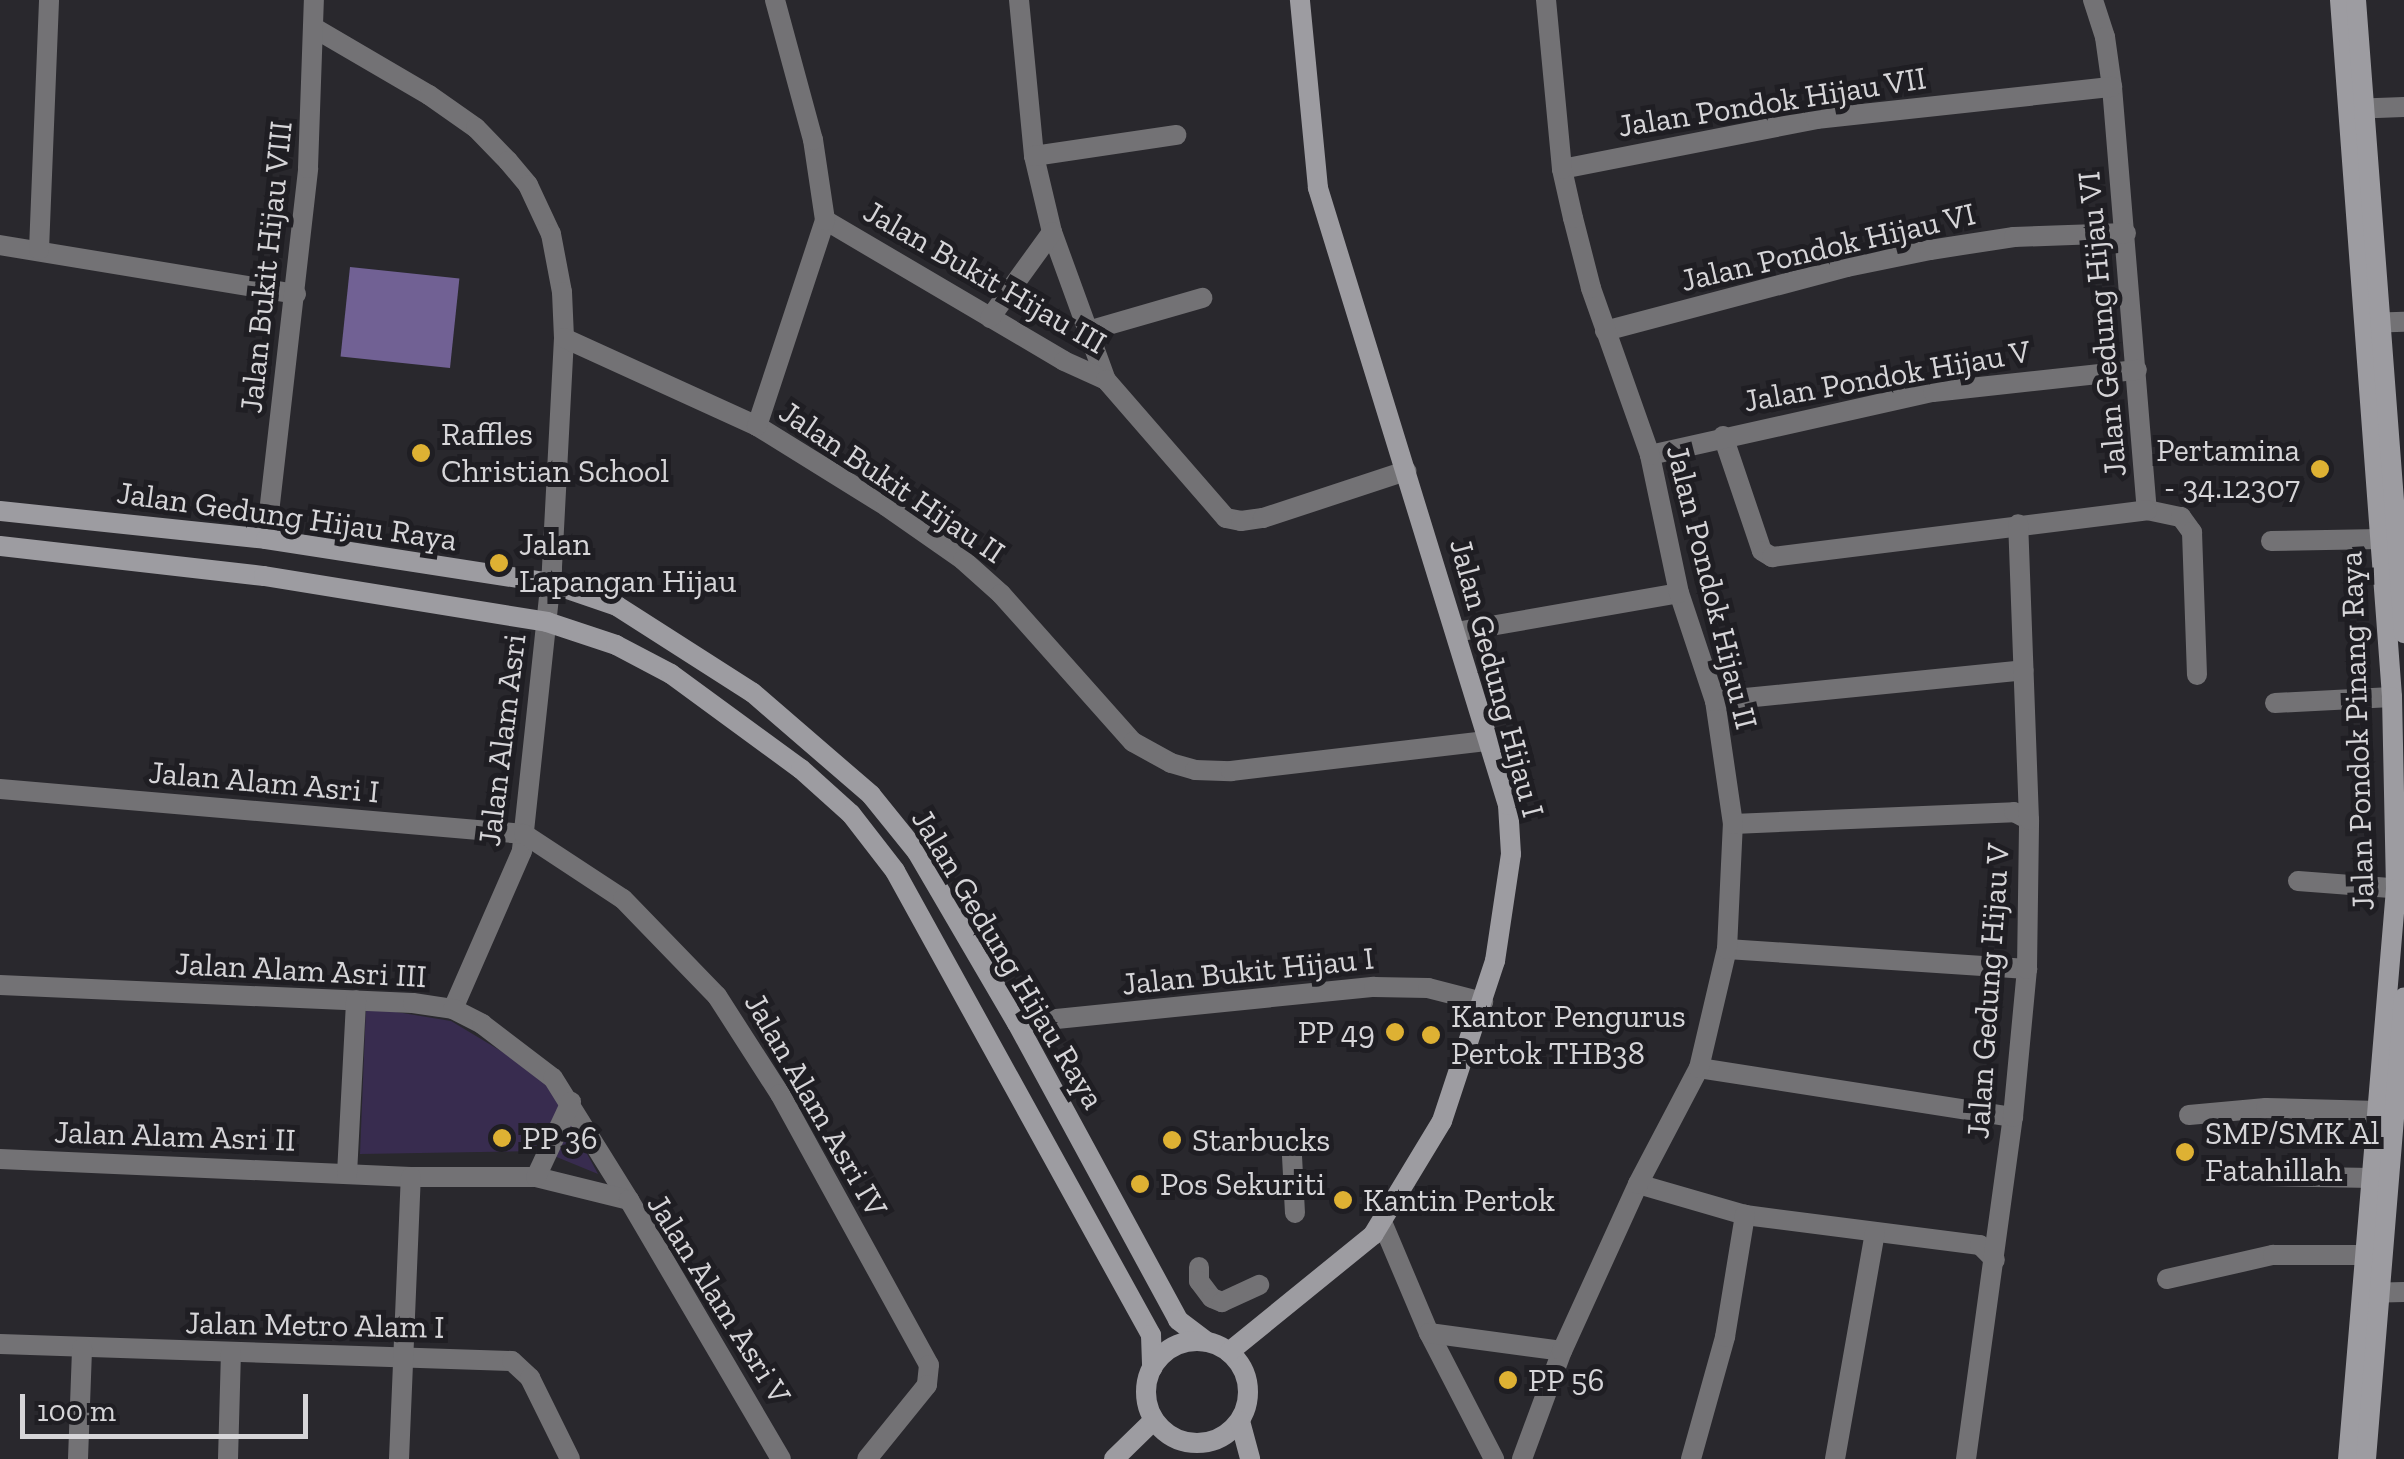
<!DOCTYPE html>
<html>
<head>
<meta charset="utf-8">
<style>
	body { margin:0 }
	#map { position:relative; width:2404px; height:1459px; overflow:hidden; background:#29282d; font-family:"Zilla Slab",serif }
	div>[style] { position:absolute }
	.green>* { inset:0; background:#382c4f }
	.water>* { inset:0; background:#716194; transform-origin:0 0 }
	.street>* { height:20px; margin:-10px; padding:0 10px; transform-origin:10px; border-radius:10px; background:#737275 }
	.secondary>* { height:20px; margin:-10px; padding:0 10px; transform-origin:10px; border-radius:10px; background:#9d9ca1 }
	.secondary>.ring { margin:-10px; padding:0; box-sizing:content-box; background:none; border:20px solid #9d9ca1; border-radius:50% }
	.dots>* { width:28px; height:28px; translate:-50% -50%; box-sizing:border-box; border:5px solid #1f1e23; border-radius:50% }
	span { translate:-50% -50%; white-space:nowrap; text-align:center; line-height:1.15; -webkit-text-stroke:10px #1f1e23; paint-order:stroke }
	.street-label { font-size:32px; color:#d6d5d8 }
	.poi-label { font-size:32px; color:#d6d5d8 }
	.left { translate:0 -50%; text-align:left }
	.right { translate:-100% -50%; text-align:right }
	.scale { position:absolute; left:20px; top:1394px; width:288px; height:45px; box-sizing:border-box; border:5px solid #d6d5d8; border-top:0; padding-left:12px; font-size:30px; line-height:35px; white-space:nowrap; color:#d6d5d8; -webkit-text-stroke:8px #1f1e23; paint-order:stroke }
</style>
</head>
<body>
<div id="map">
	<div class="green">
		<div style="clip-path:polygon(366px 1007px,451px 1021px,506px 1054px,552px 1089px,598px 1174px,542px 1151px,360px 1154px)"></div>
	</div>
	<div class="water">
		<div style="left:350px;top:267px;width:110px;height:90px;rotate:6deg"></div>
	</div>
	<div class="street">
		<div style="left:1019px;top:0;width:157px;rotate:84.5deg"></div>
		<div style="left:1034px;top:156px;width:78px;rotate:76.7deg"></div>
		<div style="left:1052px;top:232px;width:158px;rotate:70deg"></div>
		<div style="left:2093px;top:0;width:39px;rotate:72deg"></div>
		<div style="left:2105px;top:37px;width:50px;rotate:82deg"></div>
		<div style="left:2112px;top:87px;width:424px;rotate:85.3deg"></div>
		<div style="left:2147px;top:510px;width:35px;rotate:12deg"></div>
		<div style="left:2181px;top:517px;width:19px;rotate:54deg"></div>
		<div style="left:2192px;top:532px;width:143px;rotate:88deg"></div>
		<div style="left:316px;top:29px;width:131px;rotate:30.3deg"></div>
		<div style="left:429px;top:95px;width:57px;rotate:35.1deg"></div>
		<div style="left:476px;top:128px;width:46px;rotate:45.9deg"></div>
		<div style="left:508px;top:161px;width:31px;rotate:50deg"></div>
		<div style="left:528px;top:185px;width:54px;rotate:64.9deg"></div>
		<div style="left:551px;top:234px;width:59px;rotate:79.3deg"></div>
		<div style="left:562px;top:292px;width:46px;rotate:87.5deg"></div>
		<div style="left:564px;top:338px;width:231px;rotate:93deg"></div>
		<div style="left:552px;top:569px;width:284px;rotate:96.1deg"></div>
		<div style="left:522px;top:851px;width:172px;rotate:113.6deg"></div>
		<div style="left:2350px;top:109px;width:54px;rotate:-2.1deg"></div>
		<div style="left:1034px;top:156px;width:144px;rotate:-8.4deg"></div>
		<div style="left:1562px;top:169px;width:259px;rotate:-11.1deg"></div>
		<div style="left:1816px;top:119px;width:298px;rotate:-6.2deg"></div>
		<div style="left:825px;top:220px;width:277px;rotate:30.5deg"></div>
		<div style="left:1064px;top:361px;width:46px;rotate:24.3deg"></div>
		<div style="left:1106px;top:380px;width:183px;rotate:49deg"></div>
		<div style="left:1226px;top:518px;width:15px;rotate:11deg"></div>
		<div style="left:1241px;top:521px;width:22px;rotate:-8deg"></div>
		<div style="left:1263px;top:518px;width:151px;rotate:-18.2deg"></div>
		<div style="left:0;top:245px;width:300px;rotate:9.4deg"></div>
		<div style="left:39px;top:250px;width:250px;rotate:-87.7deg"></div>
		<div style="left:990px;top:318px;width:106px;rotate:-54.2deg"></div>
		<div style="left:2366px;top:323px;width:38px;rotate:-2deg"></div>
		<div style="left:1091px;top:330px;width:116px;rotate:-16.1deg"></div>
		<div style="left:1605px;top:331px;width:250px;rotate:-14.8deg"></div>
		<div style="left:1847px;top:267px;width:85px;rotate:-11.6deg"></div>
		<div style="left:1930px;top:250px;width:85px;rotate:-8.8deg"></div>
		<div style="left:2014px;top:237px;width:112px;rotate:-2deg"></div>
		<div style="left:564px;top:338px;width:212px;rotate:24.5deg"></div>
		<div style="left:757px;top:426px;width:152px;rotate:31.8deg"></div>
		<div style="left:886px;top:506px;width:94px;rotate:35deg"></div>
		<div style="left:963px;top:560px;width:51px;rotate:41.8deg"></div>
		<div style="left:1001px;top:594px;width:198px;rotate:48.3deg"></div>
		<div style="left:1133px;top:742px;width:43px;rotate:28.9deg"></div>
		<div style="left:1171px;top:763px;width:25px;rotate:16deg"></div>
		<div style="left:1195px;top:770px;width:36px;rotate:2deg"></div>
		<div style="left:1231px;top:771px;width:259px;rotate:-6.7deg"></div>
		<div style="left:757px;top:426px;width:217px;rotate:-71.7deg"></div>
		<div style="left:825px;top:220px;width:81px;rotate:-98.5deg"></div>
		<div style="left:813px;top:140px;width:145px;rotate:-105.2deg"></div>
		<div style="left:1723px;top:436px;width:121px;rotate:71.3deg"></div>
		<div style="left:1762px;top:551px;width:12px;rotate:31deg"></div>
		<div style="left:1772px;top:557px;width:378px;rotate:-7.1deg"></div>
		<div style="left:1650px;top:455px;width:290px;rotate:-12.6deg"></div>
		<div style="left:1933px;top:392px;width:205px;rotate:-6.2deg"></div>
		<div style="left:266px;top:539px;width:373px;rotate:-83.5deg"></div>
		<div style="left:308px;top:168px;width:168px;rotate:-88deg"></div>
		<div style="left:2271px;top:541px;width:109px;rotate:-1.1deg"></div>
		<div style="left:1456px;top:632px;width:226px;rotate:-9.9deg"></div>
		<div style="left:1715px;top:701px;width:310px;rotate:-5.7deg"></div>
		<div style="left:2275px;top:703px;width:117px;rotate:-2.9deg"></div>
		<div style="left:0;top:789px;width:526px;rotate:4.91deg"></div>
		<div style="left:524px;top:834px;width:118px;rotate:33.3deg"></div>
		<div style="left:623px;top:899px;width:135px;rotate:45.9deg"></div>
		<div style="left:717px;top:996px;width:117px;rotate:57.3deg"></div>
		<div style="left:780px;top:1094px;width:309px;rotate:61.2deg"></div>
		<div style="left:929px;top:1365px;width:20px;rotate:96deg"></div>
		<div style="left:927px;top:1385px;width:95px;rotate:129deg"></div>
		<div style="left:1733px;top:824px;width:281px;rotate:-2.4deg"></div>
		<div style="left:2014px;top:812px;width:17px;rotate:28deg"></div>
		<div style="left:2298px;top:881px;width:106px;rotate:4.3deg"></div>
		<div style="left:1727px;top:949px;width:301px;rotate:3.8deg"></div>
		<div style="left:0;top:985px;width:413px;rotate:2.5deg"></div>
		<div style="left:413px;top:1003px;width:40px;rotate:8.5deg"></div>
		<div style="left:453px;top:1009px;width:33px;rotate:27deg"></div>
		<div style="left:482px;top:1024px;width:89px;rotate:37.3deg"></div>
		<div style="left:553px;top:1078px;width:144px;rotate:58.1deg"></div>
		<div style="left:1017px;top:1023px;width:359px;rotate:-5.8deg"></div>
		<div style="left:1374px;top:987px;width:54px;rotate:1.1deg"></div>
		<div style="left:1428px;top:988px;width:57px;rotate:14.3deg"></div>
		<div style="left:1699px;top:1068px;width:318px;rotate:8.9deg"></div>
		<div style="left:2189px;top:1115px;width:77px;rotate:-5.2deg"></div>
		<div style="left:2266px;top:1108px;width:112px;rotate:1.5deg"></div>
		<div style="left:1292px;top:1156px;width:57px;rotate:87deg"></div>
		<div style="left:0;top:1159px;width:411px;rotate:2.5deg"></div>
		<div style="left:411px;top:1177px;width:125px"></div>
		<div style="left:536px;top:1177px;width:96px;rotate:13.9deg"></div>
		<div style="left:629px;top:1200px;width:300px;rotate:59.6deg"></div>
		<div style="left:347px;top:1174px;width:174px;rotate:-87deg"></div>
		<div style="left:2265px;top:1176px;width:107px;rotate:1.1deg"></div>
		<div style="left:536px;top:1177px;width:83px;rotate:-65deg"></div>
		<div style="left:1638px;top:1184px;width:111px;rotate:16.2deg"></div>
		<div style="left:1745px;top:1215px;width:237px;rotate:7.3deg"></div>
		<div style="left:1980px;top:1245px;width:21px;rotate:45deg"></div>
		<div style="left:1382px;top:1222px;width:121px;rotate:67.1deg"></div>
		<div style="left:1429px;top:1333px;width:142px;rotate:62.7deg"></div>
		<div style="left:1199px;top:1267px;width:14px;rotate:90deg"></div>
		<div style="left:1199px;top:1281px;width:21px;rotate:53deg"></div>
		<div style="left:1212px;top:1298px;width:11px;rotate:22deg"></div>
		<div style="left:1222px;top:1302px;width:41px;rotate:-24.7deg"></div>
		<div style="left:2167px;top:1279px;width:109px;rotate:-12.8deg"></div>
		<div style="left:2273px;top:1255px;width:92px"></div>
		<div style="left:2364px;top:1293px;width:40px;rotate:-1.4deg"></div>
		<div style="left:1429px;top:1333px;width:134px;rotate:7.7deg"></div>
		<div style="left:0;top:1344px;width:512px;rotate:1.9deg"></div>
		<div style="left:512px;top:1361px;width:25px;rotate:43deg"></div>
		<div style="left:530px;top:1378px;width:90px;rotate:63.7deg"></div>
		<div style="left:78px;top:1459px;width:111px;rotate:-87.9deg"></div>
		<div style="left:228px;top:1459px;width:106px;rotate:-88.4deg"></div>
		<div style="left:399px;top:1459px;width:282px;rotate:-87.6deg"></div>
		<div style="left:1522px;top:1459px;width:115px;rotate:-69.7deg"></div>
		<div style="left:1562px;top:1351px;width:183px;rotate:-65.5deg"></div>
		<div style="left:1638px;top:1184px;width:131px;rotate:-62.3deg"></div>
		<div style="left:1699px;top:1068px;width:122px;rotate:-76.8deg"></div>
		<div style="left:1727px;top:949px;width:125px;rotate:-87.3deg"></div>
		<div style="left:1733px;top:824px;width:124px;rotate:-98.3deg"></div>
		<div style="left:1715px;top:701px;width:114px;rotate:-108.4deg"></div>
		<div style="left:1679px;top:593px;width:141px;rotate:-101.9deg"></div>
		<div style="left:1650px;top:455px;width:177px;rotate:-109.5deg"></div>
		<div style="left:1591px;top:288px;width:72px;rotate:-104.4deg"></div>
		<div style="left:1573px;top:218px;width:50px;rotate:-102.7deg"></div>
		<div style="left:1562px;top:169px;width:170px;rotate:-95.4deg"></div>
		<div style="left:1691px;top:1459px;width:127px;rotate:-74.4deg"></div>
		<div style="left:1725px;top:1337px;width:124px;rotate:-80.7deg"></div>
		<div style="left:1835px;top:1459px;width:230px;rotate:-80deg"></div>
		<div style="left:1966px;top:1459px;width:345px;rotate:-82.2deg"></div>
		<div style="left:2013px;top:1117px;width:149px;rotate:-84.6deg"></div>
		<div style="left:2027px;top:969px;width:149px;rotate:-89.2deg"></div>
		<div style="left:2029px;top:820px;width:296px;rotate:-92.1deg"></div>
	</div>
	<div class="secondary">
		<div style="left:2340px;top:0;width:699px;rotate:85.73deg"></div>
		<div style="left:2392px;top:697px;width:192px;rotate:88.8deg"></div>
		<div style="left:2396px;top:889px;width:572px;rotate:94.81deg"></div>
		<div style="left:2356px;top:0;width:635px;rotate:85.66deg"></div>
		<div style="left:0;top:511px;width:267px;rotate:6deg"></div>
		<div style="left:266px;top:539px;width:287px;rotate:8.8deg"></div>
		<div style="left:550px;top:583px;width:71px;rotate:18.9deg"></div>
		<div style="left:617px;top:606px;width:161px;rotate:32.6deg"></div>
		<div style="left:753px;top:693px;width:156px;rotate:40.8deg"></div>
		<div style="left:871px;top:795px;width:73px;rotate:51.1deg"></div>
		<div style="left:917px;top:852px;width:198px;rotate:59.7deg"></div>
		<div style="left:1017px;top:1023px;width:338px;rotate:61.5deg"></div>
		<div style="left:1178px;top:1320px;width:36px;rotate:37deg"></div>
		<div style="left:0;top:546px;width:266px;rotate:6.5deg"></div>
		<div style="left:264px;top:576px;width:287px;rotate:9.2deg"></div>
		<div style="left:547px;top:622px;width:73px;rotate:18.4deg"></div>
		<div style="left:616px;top:645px;width:62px;rotate:27.8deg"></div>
		<div style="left:671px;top:674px;width:161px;rotate:36.2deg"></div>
		<div style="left:801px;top:769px;width:67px;rotate:42deg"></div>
		<div style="left:851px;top:814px;width:72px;rotate:52.3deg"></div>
		<div style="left:895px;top:871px;width:530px;rotate:61.11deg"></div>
		<div style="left:1151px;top:1335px;width:33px;rotate:88deg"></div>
		<div class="ring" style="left:1146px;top:1341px;width:82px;height:82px"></div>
		<div style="left:1229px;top:1352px;width:186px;rotate:-39.1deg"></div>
		<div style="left:1373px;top:1235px;width:133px;rotate:-58.8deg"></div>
		<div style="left:1442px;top:1121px;width:169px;rotate:-71.7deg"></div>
		<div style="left:1495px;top:961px;width:108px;rotate:-81.5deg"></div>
		<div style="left:1511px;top:854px;width:49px;rotate:-93.5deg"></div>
		<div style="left:1508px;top:805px;width:646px;rotate:-107.12deg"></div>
		<div style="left:1318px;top:188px;width:189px;rotate:-95.5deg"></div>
		<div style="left:1240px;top:1421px;width:39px;rotate:75deg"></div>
		<div style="left:1114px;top:1459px;width:56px;rotate:-44.3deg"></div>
		<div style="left:2366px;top:1459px;width:463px;rotate:-85.3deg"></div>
	</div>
	<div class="dots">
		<div style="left:421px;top:453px;background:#deb133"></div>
		<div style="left:2320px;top:469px;background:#deb133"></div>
		<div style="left:499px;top:563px;background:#deb133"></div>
		<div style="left:1395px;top:1032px;background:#deb133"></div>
		<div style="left:1431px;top:1035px;background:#deb133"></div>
		<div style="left:502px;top:1138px;background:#deb133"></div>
		<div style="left:1172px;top:1140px;background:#deb133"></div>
		<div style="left:2185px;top:1152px;background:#deb133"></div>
		<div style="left:1140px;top:1184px;background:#deb133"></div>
		<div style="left:1343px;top:1200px;background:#deb133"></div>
		<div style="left:1508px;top:1380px;background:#deb133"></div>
	</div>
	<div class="street-label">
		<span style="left:1772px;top:102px;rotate:-9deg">Jalan Pondok Hijau VII</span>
		<span style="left:1828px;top:247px;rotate:-13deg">Jalan Pondok Hijau VI</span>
		<span style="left:266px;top:267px;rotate:-84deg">Jalan Bukit Hijau VIII</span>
		<span style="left:985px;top:277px;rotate:30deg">Jalan Bukit Hijau III</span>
		<span style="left:2102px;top:324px;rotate:-95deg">Jalan Gedung Hijau VI</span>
		<span style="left:1887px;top:376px;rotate:-10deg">Jalan Pondok Hijau V</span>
		<span style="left:892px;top:482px;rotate:34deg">Jalan Bukit Hijau II</span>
		<span style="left:287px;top:516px;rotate:8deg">Jalan Gedung Hijau Raya</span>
		<span style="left:1712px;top:587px;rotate:76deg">Jalan Pondok Hijau II</span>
		<span style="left:1497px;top:678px;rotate:75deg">Jalan Gedung Hijau I</span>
		<span style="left:2357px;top:731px;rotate:-92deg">Jalan Pondok Pinang Raya</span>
		<span style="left:502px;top:740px;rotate:-83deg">Jalan Alam Asri</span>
		<span style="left:264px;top:782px;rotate:5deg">Jalan Alam Asri I</span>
		<span style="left:1008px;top:959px;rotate:59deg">Jalan Gedung Hijau Raya</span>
		<span style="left:301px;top:970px;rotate:3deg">Jalan Alam Asri III</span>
		<span style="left:1248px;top:971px;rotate:-6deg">Jalan Bukit Hijau I</span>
		<span style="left:1988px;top:991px;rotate:-86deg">Jalan Gedung Hijau V</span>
		<span style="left:816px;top:1105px;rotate:60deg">Jalan Alam Asri IV</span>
		<span style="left:175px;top:1136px;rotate:2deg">Jalan Alam Asri II</span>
		<span style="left:719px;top:1299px;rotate:58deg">Jalan Alam Asri V</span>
		<span style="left:315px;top:1325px;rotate:1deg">Jalan Metro Alam I</span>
	</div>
	<div class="poi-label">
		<span class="left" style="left:441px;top:453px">Raffles<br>Christian School</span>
		<span class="right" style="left:2300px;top:469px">Pertamina<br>- 34.12307</span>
		<span class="left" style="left:519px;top:563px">Jalan<br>Lapangan Hijau</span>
		<span class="left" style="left:1451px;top:1035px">Kantor Pengurus<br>Pertok THB38</span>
		<span class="right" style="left:1375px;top:1032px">PP 49</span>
		<span class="left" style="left:2205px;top:1152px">SMP/SMK Al<br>Fatahillah</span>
		<span class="left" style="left:522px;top:1138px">PP 36</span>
		<span class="left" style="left:1192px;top:1140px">Starbucks</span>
		<span class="left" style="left:1160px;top:1184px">Pos Sekuriti</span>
		<span class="left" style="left:1363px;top:1200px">Kantin Pertok</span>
		<span class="left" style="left:1528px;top:1380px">PP 56</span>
	</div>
	<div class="scale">100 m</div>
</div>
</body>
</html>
